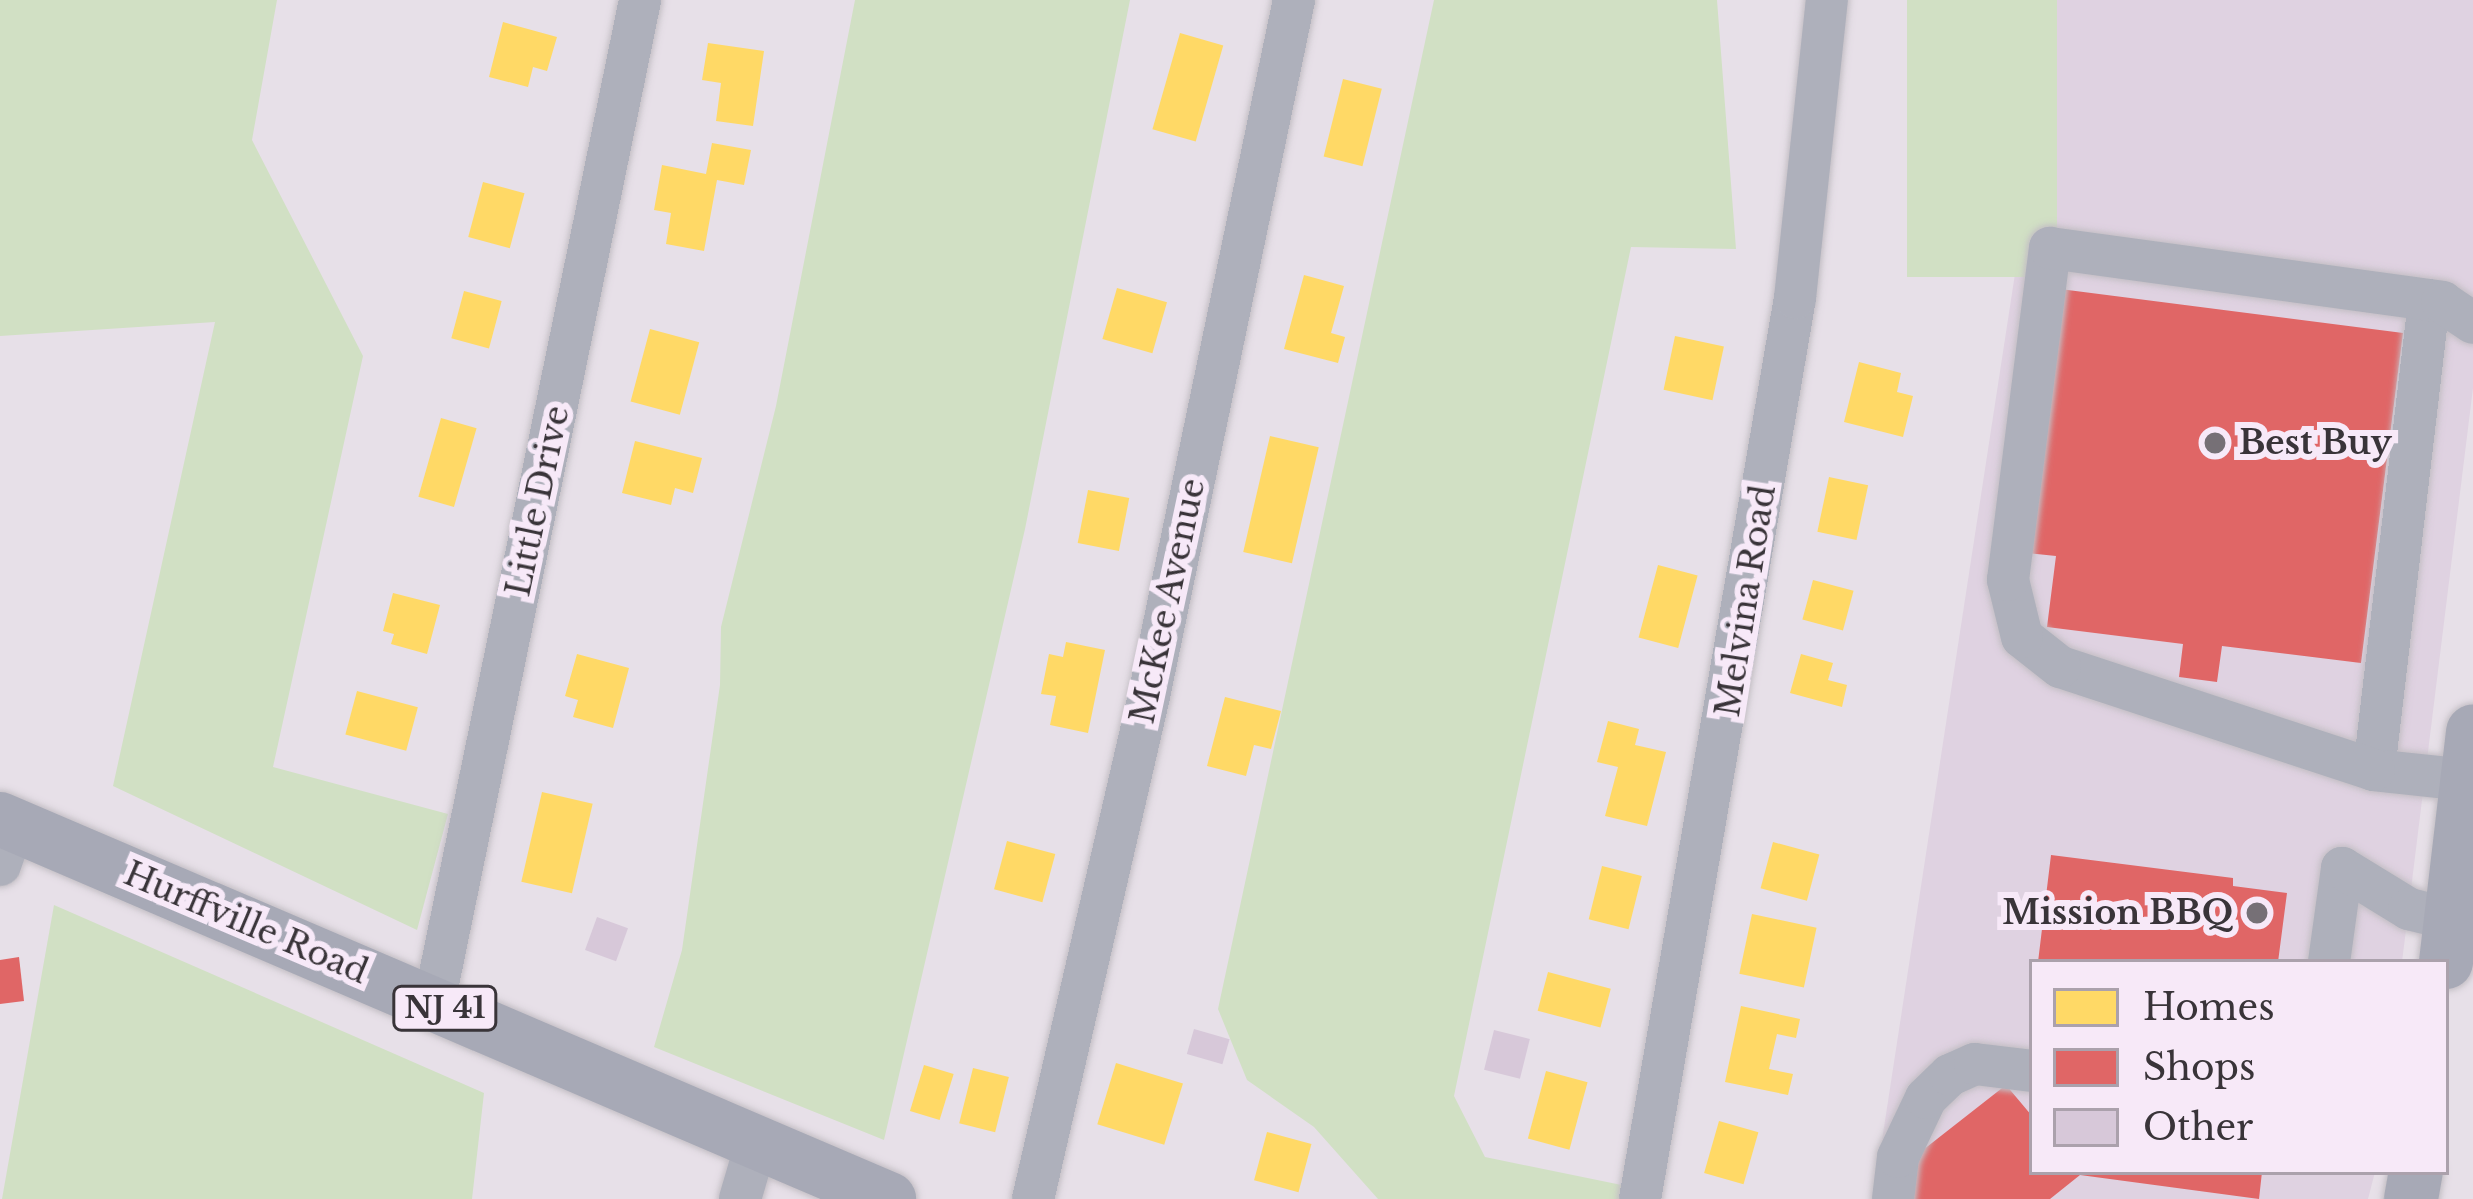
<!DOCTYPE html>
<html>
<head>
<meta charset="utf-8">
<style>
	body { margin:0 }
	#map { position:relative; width:2473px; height:1199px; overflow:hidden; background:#e7e0e8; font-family:"Libre Baskerville",serif }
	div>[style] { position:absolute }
	.built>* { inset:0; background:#dfd2e1 }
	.green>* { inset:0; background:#d1e0c4; transform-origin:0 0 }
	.homes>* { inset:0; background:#ffd966; transform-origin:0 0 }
	.shops>* { inset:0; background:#e06666 }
	.building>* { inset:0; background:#d7c8d9; transform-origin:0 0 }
	.roads { filter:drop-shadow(0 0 3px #c3bec4) drop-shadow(0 0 3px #c3bec4) }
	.minor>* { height:42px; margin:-21px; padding:0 21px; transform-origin:21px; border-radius:21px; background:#aeb0bb }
	.major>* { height:54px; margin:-27px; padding:0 27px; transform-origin:27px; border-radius:27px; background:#a7a9b6 }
	.dots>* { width:33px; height:33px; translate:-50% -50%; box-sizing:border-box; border:6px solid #f7e9f8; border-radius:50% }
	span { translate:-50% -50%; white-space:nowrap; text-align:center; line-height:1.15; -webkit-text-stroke:12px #f7e9f8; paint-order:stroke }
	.shield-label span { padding:3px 9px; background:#f7e9f8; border:3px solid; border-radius:9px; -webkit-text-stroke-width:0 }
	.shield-label { font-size:30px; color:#393439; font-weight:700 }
	.poi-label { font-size:33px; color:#393439; font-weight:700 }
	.left { translate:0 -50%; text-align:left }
	.right { translate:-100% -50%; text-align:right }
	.street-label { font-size:33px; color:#393439 }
	.legend { position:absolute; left:2029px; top:959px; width:420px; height:216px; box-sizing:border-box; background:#f7e9f8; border:3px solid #aba1ac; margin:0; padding:15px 21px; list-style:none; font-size:36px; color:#393439 }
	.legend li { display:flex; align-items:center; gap:24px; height:60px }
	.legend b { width:60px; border:3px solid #aba1ac }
</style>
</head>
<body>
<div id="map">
	<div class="built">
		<div style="clip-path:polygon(2057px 0,2473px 0,2473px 388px,2402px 962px,2032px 962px,2032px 1172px,2375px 1172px,2368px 1199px,1873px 1199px)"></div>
	</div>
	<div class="green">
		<div style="clip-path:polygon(0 0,277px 0,252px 140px,363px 356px,273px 767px,448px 814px,417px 930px,113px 786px,215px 322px,0 336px)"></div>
		<div style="clip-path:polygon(855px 0,1130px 0,1025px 529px,884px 1140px,654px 1047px,682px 950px,720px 685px,721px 627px,776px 406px)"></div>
		<div style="clip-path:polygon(1434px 0,1717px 0,1736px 249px,1631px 247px,1454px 1096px,1485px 1157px,1646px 1190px,1644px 1199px,1378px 1199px,1314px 1127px,1247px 1080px,1218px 1009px)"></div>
		<div style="left:1907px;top:0;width:150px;height:277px"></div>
		<div style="clip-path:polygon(54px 905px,484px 1093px,472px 1199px,2px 1199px)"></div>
	</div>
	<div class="homes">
		<div style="clip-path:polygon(503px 22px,557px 37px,547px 71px,533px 67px,528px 87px,489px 77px)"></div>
		<div style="left:1180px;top:33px;width:45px;height:100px;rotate:16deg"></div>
		<div style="clip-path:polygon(708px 43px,764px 51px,753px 126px,716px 121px,721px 83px,702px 80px)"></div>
		<div style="left:1343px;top:79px;width:40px;height:80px;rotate:14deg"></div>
		<div style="clip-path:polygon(712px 143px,751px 150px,744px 185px,717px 180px,704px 251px,666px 244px,671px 213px,654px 210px,662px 165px,706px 174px)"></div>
		<div style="left:483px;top:182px;width:43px;height:57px;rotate:15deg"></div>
		<div style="clip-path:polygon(1304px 275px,1344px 286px,1331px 333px,1345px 337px,1338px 363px,1284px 349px)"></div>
		<div style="left:1117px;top:288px;width:52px;height:53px;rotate:16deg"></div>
		<div style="left:464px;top:291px;width:39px;height:49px;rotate:15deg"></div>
		<div style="left:650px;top:329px;width:51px;height:75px;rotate:15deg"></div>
		<div style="left:1675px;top:336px;width:50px;height:55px;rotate:12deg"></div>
		<div style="clip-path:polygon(1859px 362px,1901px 373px,1897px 392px,1913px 396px,1903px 437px,1844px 422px)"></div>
		<div style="left:441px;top:418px;width:37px;height:82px;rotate:16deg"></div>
		<div style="left:1270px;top:436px;width:50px;height:119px;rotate:13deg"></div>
		<div style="clip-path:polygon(635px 441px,702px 458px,693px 493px,675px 488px,671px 505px,622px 493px)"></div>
		<div style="left:1829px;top:477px;width:40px;height:56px;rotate:12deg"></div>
		<div style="left:1088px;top:490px;width:42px;height:54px;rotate:11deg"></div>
		<div style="left:1658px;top:565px;width:41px;height:75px;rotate:15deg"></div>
		<div style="left:1813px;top:580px;width:42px;height:41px;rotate:15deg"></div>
		<div style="clip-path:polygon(393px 593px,440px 605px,427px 654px,391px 644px,394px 634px,383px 631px)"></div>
		<div style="clip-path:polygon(1066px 642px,1105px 650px,1088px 733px,1050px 725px,1056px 696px,1041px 694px,1049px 654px,1063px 657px)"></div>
		<div style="clip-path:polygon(577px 654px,629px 668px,613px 728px,573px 717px,578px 700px,565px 696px)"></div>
		<div style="clip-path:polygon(1801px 654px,1833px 663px,1828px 680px,1847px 685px,1842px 707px,1790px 693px)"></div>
		<div style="left:357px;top:691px;width:63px;height:45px;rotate:15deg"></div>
		<div style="clip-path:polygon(1225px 697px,1281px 711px,1271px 749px,1254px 745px,1246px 776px,1207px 766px)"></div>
		<div style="clip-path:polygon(1608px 721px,1639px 729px,1635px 745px,1666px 752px,1647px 826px,1605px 816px,1618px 767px,1597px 762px)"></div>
		<div style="left:542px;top:792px;width:52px;height:92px;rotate:13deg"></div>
		<div style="left:1007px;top:841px;width:50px;height:50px;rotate:15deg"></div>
		<div style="left:1773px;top:842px;width:48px;height:48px;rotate:15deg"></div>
		<div style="left:1602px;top:866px;width:41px;height:55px;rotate:14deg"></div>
		<div style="left:1752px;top:914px;width:66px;height:61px;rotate:12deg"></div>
		<div style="left:1548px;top:972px;width:65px;height:40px;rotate:15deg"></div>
		<div style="clip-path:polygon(1741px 1006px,1800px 1019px,1796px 1038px,1777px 1034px,1769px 1069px,1793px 1074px,1788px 1095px,1725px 1082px)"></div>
		<div style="left:1116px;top:1063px;width:70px;height:64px;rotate:17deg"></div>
		<div style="left:924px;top:1065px;width:31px;height:48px;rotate:17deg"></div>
		<div style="left:973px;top:1068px;width:37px;height:57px;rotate:14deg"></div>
		<div style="left:1546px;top:1071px;width:43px;height:70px;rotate:15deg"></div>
		<div style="left:1719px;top:1121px;width:41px;height:54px;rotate:16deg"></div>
		<div style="left:1267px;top:1132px;width:46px;height:50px;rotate:15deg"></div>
	</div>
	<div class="shops">
		<div style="clip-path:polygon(2060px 289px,2403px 333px,2361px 663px,2222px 646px,2217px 682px,2179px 677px,2183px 644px,2047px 627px,2056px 556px,2026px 553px)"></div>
		<div style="clip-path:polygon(2051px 855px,2233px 878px,2233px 886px,2287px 893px,2278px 962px,2038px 962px)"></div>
		<div style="clip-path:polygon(19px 957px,24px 1001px,0 1004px,0 960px)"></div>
		<div style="clip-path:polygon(2006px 1085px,2032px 1116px,2032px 1172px,2262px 1172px,2259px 1199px,2080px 1175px,2050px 1199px,1909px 1199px,1914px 1157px)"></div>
	</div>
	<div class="building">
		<div style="left:597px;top:917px;width:33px;height:35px;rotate:20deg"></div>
		<div style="left:1194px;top:1029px;width:37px;height:26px;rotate:16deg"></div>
		<div style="left:1494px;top:1030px;width:37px;height:41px;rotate:14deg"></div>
	</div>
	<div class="roads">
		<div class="minor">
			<div style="left:2374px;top:770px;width:473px;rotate:-83.3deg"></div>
			<div style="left:2467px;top:780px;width:94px;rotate:-173.9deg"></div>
			<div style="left:2374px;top:770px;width:330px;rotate:-161.8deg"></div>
			<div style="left:2060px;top:667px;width:48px;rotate:-141.7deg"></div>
			<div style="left:2022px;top:637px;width:59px;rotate:-103.8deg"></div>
			<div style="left:2008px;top:580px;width:335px;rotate:-82.8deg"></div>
			<div style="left:2050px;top:248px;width:396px;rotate:7.8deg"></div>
			<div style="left:2442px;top:302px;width:37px;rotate:34deg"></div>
			<div style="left:0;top:865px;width:42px;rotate:-70.7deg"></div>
			<div style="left:2329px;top:962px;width:95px;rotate:-82.1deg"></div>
			<div style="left:2342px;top:868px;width:79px;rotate:31.5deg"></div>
			<div style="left:2409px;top:909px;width:66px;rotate:14deg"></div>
			<div style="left:434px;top:1003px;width:1024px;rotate:-78.39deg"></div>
			<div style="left:740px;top:1199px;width:60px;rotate:-73.7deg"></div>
			<div style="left:1033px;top:1199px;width:516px;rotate:-77.01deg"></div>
			<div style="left:1149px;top:696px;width:711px;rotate:-78.23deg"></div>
			<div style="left:1640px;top:1199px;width:914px;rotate:-80.24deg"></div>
			<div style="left:1795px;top:298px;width:300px;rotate:-83.9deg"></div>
			<div style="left:1893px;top:1199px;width:42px;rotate:-83.2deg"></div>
			<div style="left:1898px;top:1157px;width:65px;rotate:-64.6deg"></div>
			<div style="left:1926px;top:1098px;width:33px;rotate:-44deg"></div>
			<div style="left:1950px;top:1075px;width:27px;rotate:-24deg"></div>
			<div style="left:1975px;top:1064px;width:57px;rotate:7deg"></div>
		</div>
		<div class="major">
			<div style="left:0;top:819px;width:967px;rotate:23.14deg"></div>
			<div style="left:2446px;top:962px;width:232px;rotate:-83.3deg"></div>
			<div style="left:2411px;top:1199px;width:27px;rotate:-80deg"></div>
		</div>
	</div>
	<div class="dots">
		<div style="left:2215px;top:443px;background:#767076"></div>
		<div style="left:2257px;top:913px;background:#767076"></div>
	</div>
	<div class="shield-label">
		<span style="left:445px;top:1008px">NJ 41</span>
	</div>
	<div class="poi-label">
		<span class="left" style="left:2239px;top:443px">Best Buy</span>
		<span class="right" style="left:2233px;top:913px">Mission BBQ</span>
	</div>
	<div class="street-label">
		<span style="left:538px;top:501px;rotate:-78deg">Little Drive</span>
		<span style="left:1168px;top:601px;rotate:-78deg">McKee Avenue</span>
		<span style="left:1746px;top:601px;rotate:-81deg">Melvina Road</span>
		<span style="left:246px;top:923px;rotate:23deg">Hurffville Road</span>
	</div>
	<ul class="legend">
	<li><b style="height:33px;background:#ffd966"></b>Homes</li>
	<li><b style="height:33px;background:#e06666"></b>Shops</li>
	<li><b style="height:33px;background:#d7c8d9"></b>Other</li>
	</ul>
</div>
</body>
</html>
